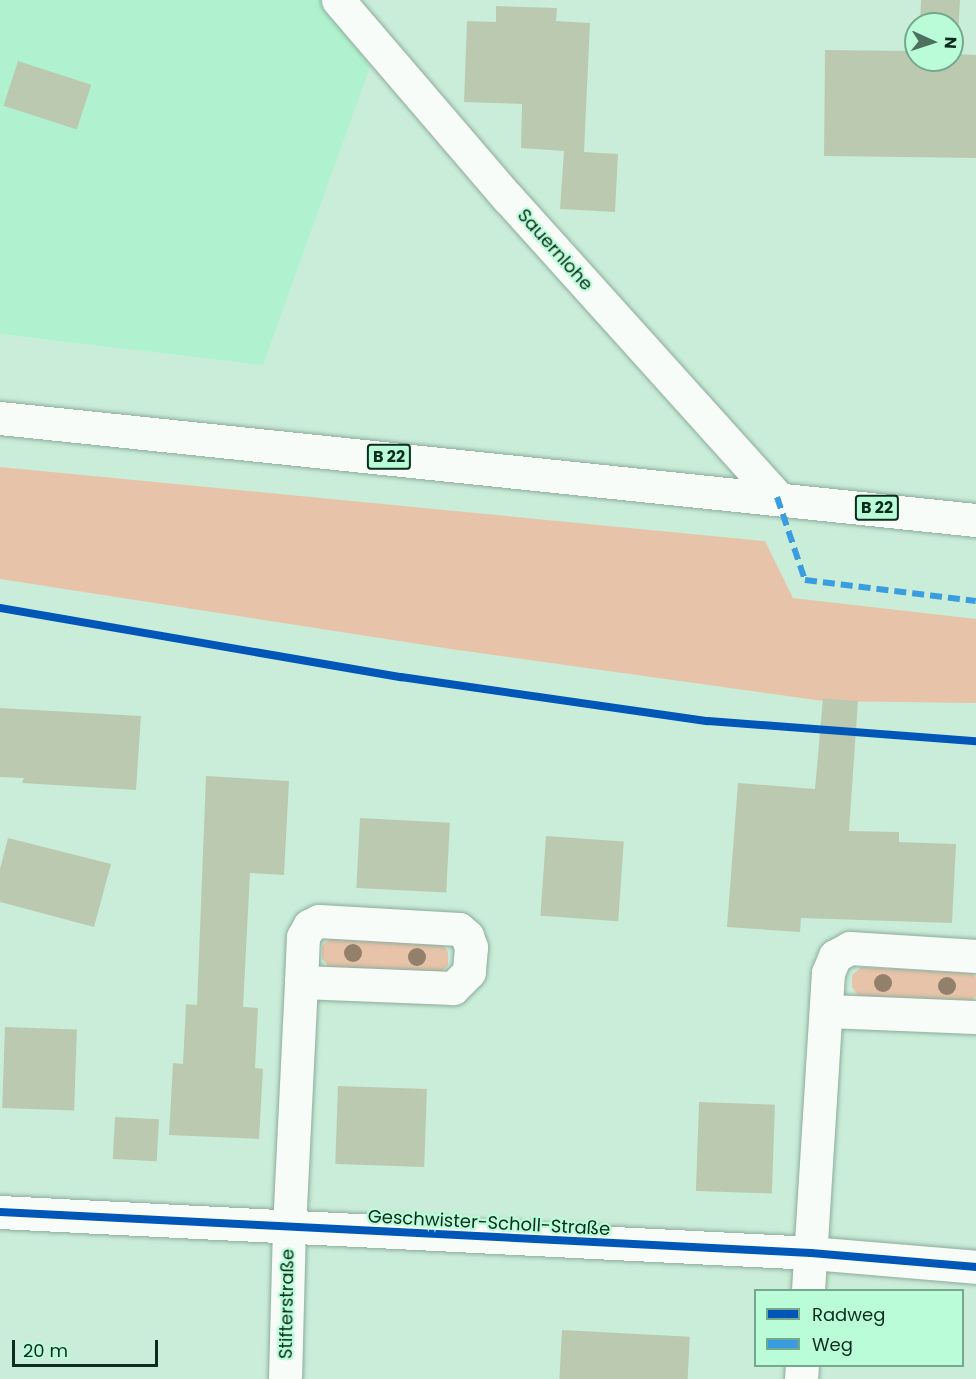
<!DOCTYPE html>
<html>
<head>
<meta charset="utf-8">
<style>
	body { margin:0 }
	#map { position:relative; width:976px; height:1379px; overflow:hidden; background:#caedd9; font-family:Poppins,sans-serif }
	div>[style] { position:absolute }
	.built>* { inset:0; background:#b0f2cf }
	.green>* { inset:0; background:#e7c4a9 }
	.building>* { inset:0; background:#bcc9b1; transform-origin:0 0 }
	.roads { filter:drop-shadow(0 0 2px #8dac9c) drop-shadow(0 0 2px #8dac9c) }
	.minor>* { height:33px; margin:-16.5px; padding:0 16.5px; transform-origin:16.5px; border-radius:16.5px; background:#f7fcf9 }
	.primary>* { height:33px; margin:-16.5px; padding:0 16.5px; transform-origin:16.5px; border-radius:16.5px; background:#f7fcf9 }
	.quiet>* { height:6px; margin-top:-3px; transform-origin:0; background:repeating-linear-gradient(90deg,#3a9ddf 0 12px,transparent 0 18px) }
	.cycleway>* { height:8px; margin:-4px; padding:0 4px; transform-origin:4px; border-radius:4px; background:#0057b8 }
	.trees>* { width:18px; height:18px; margin:-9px; border-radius:50%; background:#93806a }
	span { translate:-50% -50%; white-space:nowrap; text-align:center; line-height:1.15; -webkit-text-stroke:4.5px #bbfcd8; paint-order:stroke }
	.shield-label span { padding:2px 4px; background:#bbfcd8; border:2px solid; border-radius:4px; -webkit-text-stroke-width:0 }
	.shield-label { font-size:16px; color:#0a2d1d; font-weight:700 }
	.street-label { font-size:18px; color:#0a2d1d }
	.legend { position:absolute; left:754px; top:1289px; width:210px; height:78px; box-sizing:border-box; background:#bbfcd8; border:2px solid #74a98d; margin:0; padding:8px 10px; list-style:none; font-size:18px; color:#0a2d1d }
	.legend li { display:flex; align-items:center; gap:12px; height:30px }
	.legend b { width:30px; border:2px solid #74a98d }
	.north { position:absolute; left:904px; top:12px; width:60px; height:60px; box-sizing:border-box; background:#bbfcd8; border:2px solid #74a98d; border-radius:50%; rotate:93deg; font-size:16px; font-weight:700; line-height:24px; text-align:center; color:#0a2d1d }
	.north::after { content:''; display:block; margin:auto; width:21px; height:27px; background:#4d705f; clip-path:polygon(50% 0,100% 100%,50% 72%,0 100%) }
	.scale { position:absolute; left:12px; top:1340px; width:146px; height:27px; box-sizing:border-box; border:3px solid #0a2d1d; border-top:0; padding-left:8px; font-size:18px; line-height:21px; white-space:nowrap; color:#0a2d1d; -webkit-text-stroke:4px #bbfcd8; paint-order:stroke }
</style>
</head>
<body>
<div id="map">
	<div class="built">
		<div style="clip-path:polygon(0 0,323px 0,370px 67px,263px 365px,0 334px)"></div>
	</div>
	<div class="green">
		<div style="clip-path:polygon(0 467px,765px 541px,793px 598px,976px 619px,976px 703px,823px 701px,451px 649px,0 579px)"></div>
		<div style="clip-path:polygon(332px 937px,442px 943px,448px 952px,448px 965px,441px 972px,329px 967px,322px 958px,322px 946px)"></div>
		<div style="clip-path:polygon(862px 967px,972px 973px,976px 978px,976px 996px,971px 1001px,859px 997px,852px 987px,852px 975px)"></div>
	</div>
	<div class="building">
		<div style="clip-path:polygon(921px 0,960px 0,957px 54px,976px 55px,976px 158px,824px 156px,825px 50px,916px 51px,916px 60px,952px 60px,952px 24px,920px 24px)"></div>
		<div style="clip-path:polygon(496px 6px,557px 8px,556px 21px,590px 23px,584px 152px,618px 154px,615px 212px,560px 209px,564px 151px,521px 148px,522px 104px,464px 102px,467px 21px,496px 22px)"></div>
		<div style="left:18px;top:61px;width:77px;height:47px;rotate:18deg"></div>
		<div style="clip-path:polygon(823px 698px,858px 701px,849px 831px,899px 832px,899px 842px,956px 844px,952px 923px,801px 918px,800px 932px,727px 927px,738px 783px,815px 789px)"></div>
		<div style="clip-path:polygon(0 708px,141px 716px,136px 790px,22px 783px,24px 778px,0 777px)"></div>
		<div style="clip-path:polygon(206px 776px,289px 781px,284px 875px,250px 873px,243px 1007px,258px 1008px,255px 1068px,263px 1069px,259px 1139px,169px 1135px,173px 1063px,183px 1064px,186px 1004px,197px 1005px)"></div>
		<div style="left:360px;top:818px;width:90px;height:70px;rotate:3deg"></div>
		<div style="left:546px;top:836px;width:78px;height:80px;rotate:4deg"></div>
		<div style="clip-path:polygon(8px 838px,111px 864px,94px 927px,0 902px,0 869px)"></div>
		<div style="left:5px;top:1027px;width:72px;height:81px;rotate:2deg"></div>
		<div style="left:338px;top:1086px;width:89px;height:78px;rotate:2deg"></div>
		<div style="left:699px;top:1102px;width:76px;height:89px;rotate:2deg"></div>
		<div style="left:115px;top:1117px;width:44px;height:42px;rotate:3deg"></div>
		<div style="left:562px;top:1330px;width:128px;height:49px;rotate:3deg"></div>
	</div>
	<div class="roads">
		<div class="minor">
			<div style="left:338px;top:0;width:261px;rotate:49.4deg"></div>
			<div style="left:508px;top:198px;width:402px;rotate:48deg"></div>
			<div style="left:826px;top:1011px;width:150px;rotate:2.3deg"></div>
			<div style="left:0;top:1212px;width:812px;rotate:2.89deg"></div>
			<div style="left:811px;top:1253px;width:166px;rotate:4.8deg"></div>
			<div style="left:808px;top:1290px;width:318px;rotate:-86.4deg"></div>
			<div style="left:828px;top:973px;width:18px;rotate:-68deg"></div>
			<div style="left:835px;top:956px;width:17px;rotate:-28deg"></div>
			<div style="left:850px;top:948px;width:126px;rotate:3.6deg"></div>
			<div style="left:285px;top:1379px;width:151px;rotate:-88.5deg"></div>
			<div style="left:289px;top:1228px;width:246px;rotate:-87.2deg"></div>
			<div style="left:301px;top:982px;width:45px;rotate:-87.5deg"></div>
			<div style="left:303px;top:937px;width:13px;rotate:-61deg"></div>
			<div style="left:309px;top:926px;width:11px;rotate:-27deg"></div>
			<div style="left:319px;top:921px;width:140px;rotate:3.3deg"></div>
			<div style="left:459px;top:929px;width:11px;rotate:41deg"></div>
			<div style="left:467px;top:936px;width:12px;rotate:70deg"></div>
			<div style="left:471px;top:947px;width:25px;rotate:95deg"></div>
			<div style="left:469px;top:972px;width:23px;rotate:135deg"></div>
			<div style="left:453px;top:988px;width:152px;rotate:-177.7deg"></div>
			<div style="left:801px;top:1379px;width:13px;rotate:-86deg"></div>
		</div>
		<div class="primary">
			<div style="left:0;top:418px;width:981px;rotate:5.97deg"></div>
		</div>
	</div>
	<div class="quiet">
		<div style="left:777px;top:497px;width:88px;rotate:71.4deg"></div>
		<div style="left:805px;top:580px;width:172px;rotate:7deg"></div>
	</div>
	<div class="cycleway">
		<div style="left:0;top:608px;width:407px;rotate:9.8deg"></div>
		<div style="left:401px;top:677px;width:310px;rotate:8.2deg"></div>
		<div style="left:708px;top:721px;width:269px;rotate:4.3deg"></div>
		<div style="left:0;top:1212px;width:812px;rotate:2.89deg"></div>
		<div style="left:811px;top:1253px;width:166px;rotate:4.8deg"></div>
	</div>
	<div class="trees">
		<div style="left:353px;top:953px"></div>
		<div style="left:417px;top:957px"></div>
		<div style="left:883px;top:983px"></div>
		<div style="left:947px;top:986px"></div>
	</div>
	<div class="shield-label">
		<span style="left:389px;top:457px">B 22</span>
		<span style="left:877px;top:508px">B 22</span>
	</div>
	<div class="street-label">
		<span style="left:555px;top:250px;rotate:48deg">Sauernlohe</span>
		<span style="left:489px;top:1223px;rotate:3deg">Geschwister-Scholl-Straße</span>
		<span style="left:287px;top:1304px;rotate:-89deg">Stifterstraße</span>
	</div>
	<ul class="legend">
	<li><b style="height:8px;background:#0057b8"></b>Radweg</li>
	<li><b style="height:8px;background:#3a9ddf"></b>Weg</li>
	</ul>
	<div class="north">N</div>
	<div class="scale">20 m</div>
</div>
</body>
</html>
